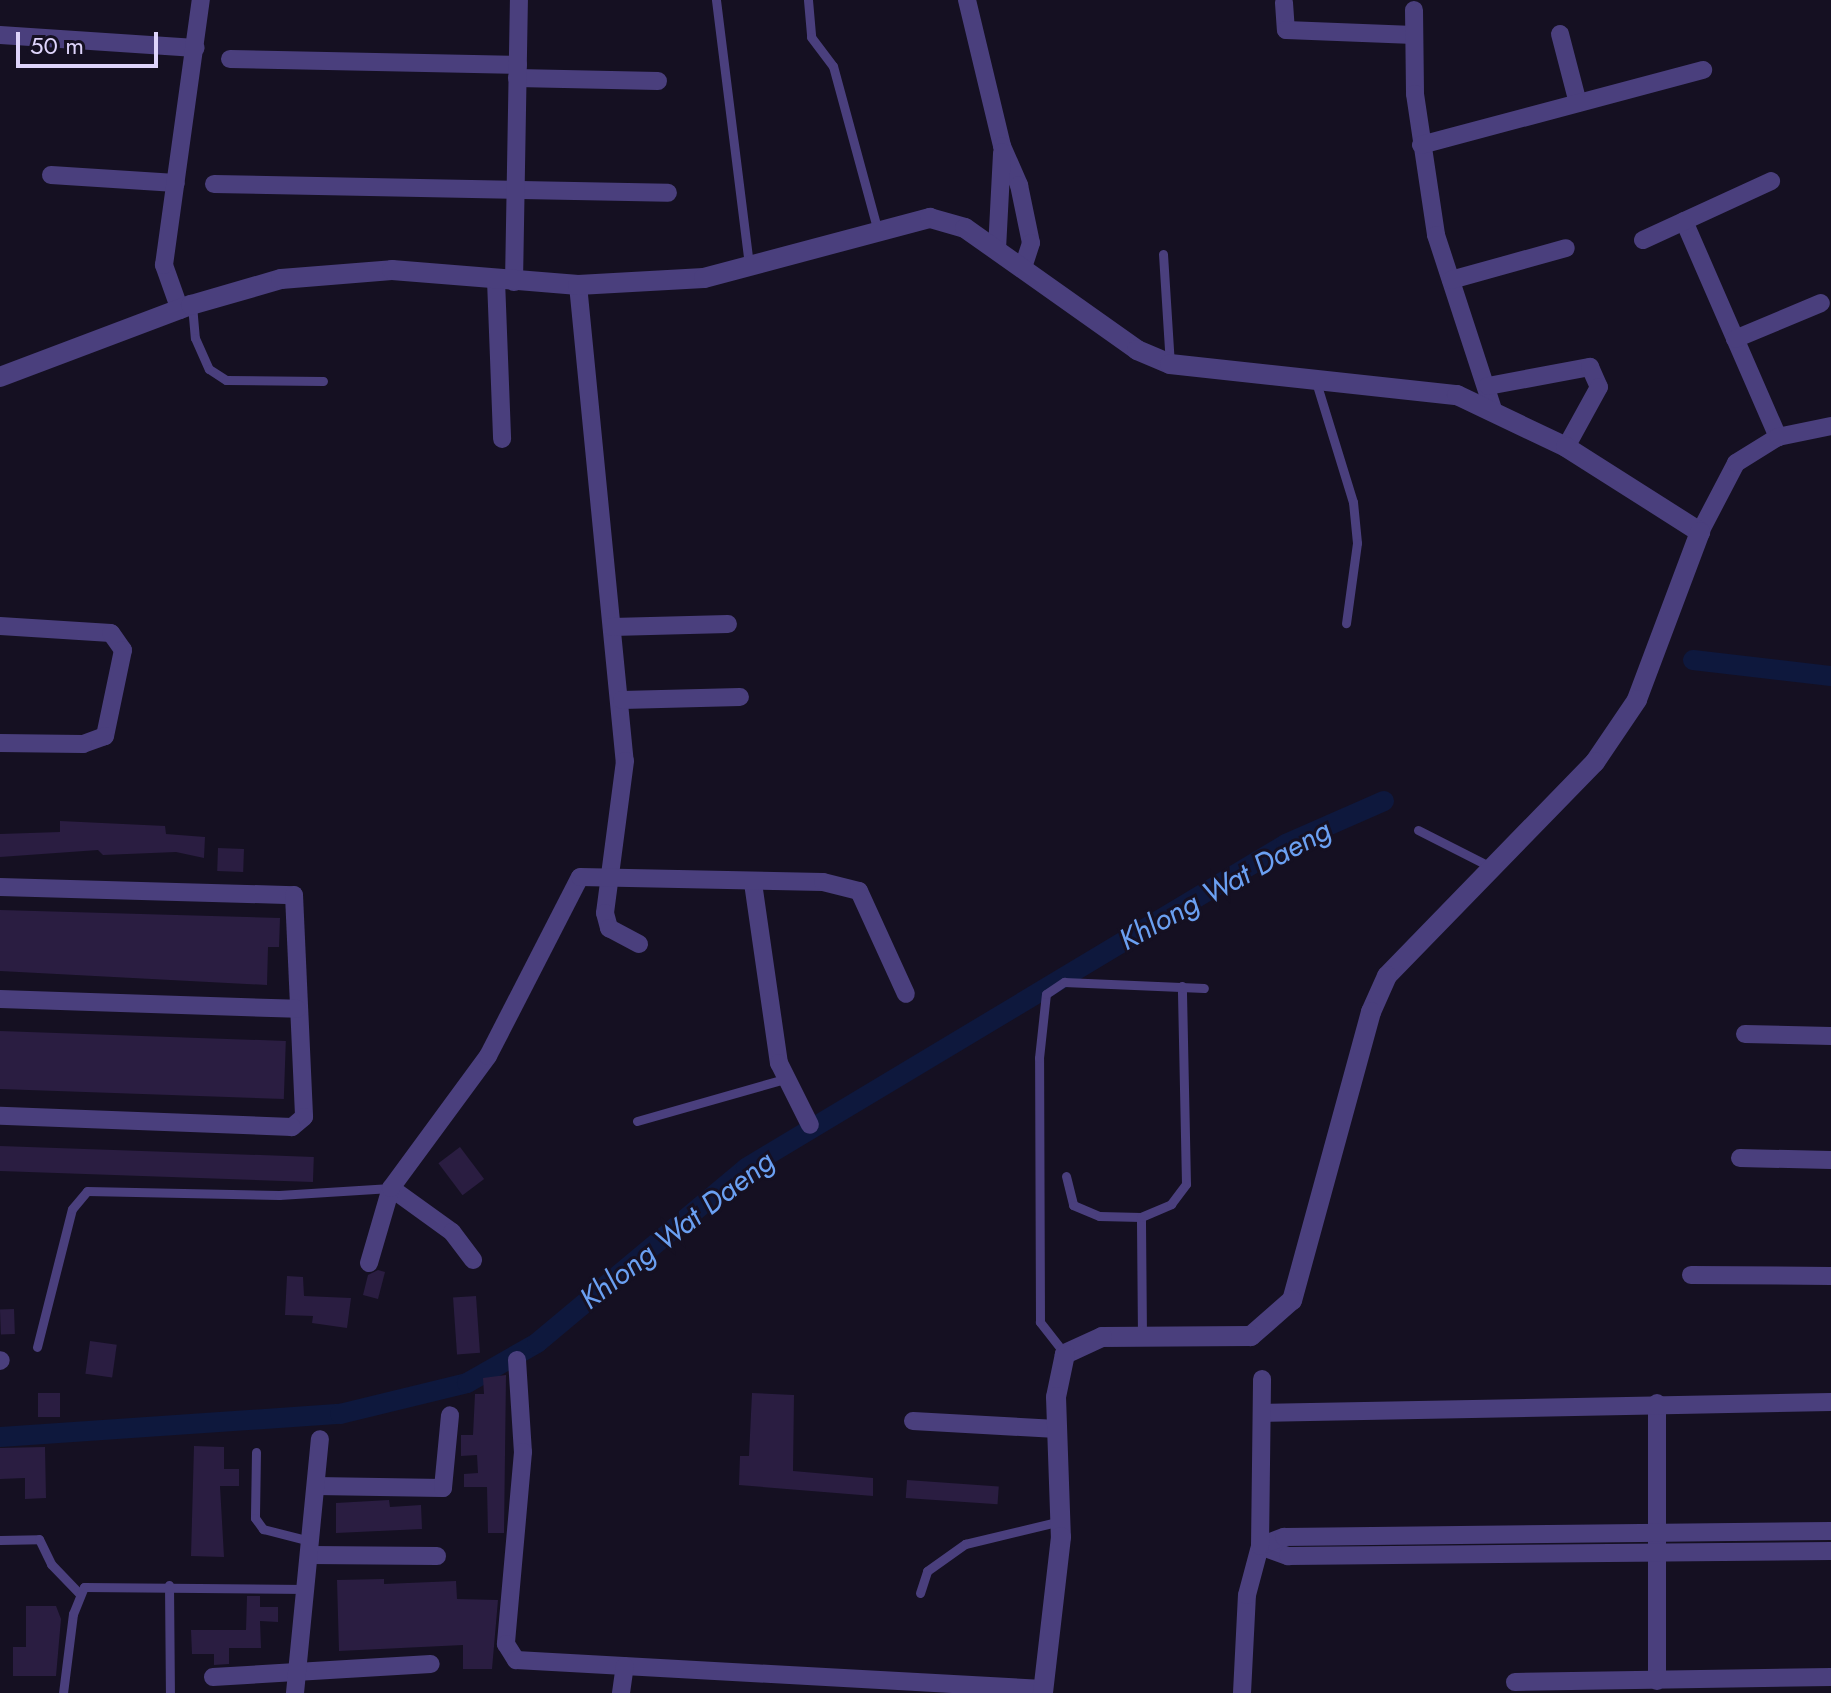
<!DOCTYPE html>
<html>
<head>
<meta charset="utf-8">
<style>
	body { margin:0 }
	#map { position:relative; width:1831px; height:1693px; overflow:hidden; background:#151022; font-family:Jost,sans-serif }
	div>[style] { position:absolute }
	.canal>* { height:20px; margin:-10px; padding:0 10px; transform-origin:10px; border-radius:10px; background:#0e183d }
	.building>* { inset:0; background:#2a1d41; transform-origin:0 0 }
	.service>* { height:9px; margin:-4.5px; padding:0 4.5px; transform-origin:4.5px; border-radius:4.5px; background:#4a3f7d }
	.minor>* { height:18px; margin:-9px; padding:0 9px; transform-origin:9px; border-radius:9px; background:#4a3f7d }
	.tertiary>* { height:20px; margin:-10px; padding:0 10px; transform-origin:10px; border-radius:10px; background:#4a3f7d }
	span { translate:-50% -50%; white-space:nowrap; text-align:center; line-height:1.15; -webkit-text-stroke:6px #151022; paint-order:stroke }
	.water-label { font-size:30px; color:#6ba0f2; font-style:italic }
	.scale { position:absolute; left:16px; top:32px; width:142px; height:36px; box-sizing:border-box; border:4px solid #ded4fb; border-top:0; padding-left:10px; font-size:24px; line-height:28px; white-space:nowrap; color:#ded4fb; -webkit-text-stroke:6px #151022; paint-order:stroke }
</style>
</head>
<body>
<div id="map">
	<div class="canal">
		<div style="left:1693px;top:660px;width:139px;rotate:6.6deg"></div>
		<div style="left:0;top:1437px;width:341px;rotate:-3.9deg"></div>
		<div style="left:340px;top:1414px;width:131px;rotate:-13.7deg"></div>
		<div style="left:467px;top:1383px;width:81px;rotate:-29.7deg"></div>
		<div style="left:537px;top:1343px;width:273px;rotate:-39.9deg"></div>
		<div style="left:746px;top:1168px;width:630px;rotate:-30.96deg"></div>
		<div style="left:1286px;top:844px;width:107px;rotate:-23.7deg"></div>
	</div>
	<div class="building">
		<div style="clip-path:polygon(60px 821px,165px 826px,166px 834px,205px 837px,204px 858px,176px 852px,103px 855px,98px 850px,0 857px,0 834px,60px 832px)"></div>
		<div style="left:218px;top:848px;width:26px;height:23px;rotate:2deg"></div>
		<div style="clip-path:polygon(0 910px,280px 918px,279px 947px,268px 947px,267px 985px,0 971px)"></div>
		<div style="left:0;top:1031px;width:286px;height:58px;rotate:2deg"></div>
		<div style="left:0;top:1146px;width:314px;height:25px;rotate:2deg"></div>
		<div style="left:460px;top:1147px;width:40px;height:27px;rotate:53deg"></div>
		<div style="clip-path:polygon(378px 1270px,385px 1272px,378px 1299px,363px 1295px,368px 1275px)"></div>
		<div style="clip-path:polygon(287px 1276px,303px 1277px,304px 1296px,351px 1298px,347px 1328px,312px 1323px,313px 1316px,285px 1315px)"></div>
		<div style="left:476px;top:1296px;width:57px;height:23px;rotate:86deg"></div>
		<div style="left:14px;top:1309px;width:25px;height:14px;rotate:88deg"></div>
		<div style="left:90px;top:1341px;width:27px;height:33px;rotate:8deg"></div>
		<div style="clip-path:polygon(506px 1375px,504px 1533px,488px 1533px,487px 1487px,464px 1487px,464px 1474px,478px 1473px,477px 1455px,461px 1456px,461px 1435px,473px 1435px,475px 1394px,484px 1394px,483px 1378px)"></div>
		<div style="left:38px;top:1393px;width:22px;height:24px"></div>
		<div style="clip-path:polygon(752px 1393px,794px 1395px,793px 1471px,873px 1478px,873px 1496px,739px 1485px,740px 1456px,749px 1456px)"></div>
		<div style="clip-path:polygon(194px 1446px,224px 1447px,224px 1469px,239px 1469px,239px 1486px,220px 1486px,224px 1557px,191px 1556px)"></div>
		<div style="clip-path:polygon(45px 1447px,46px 1498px,25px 1499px,25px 1478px,0 1479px,0 1448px)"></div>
		<div style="left:907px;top:1480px;width:92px;height:18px;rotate:4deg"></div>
		<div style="clip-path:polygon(389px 1500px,390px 1507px,421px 1505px,422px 1529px,336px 1533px,336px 1503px)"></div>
		<div style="clip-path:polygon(384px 1579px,384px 1584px,456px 1581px,457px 1599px,498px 1600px,492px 1669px,463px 1669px,463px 1645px,339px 1651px,337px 1580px)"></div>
		<div style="clip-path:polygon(247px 1596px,260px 1596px,260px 1607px,278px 1607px,278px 1622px,260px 1621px,261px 1648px,229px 1648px,229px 1664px,214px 1665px,214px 1654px,192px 1654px,191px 1630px,246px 1630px)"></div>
		<div style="clip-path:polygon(26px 1606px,56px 1606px,61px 1619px,56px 1676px,13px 1676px,13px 1647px,26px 1647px)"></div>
	</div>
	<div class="service">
		<div style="left:716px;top:0;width:268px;rotate:82.9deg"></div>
		<div style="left:808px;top:0;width:37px;rotate:85deg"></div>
		<div style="left:811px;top:37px;width:36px;rotate:53deg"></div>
		<div style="left:833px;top:66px;width:168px;rotate:74.8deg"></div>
		<div style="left:1163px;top:254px;width:110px;rotate:86.4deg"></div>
		<div style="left:192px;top:305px;width:33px;rotate:85deg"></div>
		<div style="left:195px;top:338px;width:34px;rotate:66deg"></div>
		<div style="left:209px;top:369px;width:20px;rotate:33deg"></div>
		<div style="left:226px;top:380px;width:97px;rotate:0.6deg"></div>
		<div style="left:1316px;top:382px;width:126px;rotate:72.9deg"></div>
		<div style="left:1353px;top:502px;width:41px;rotate:84.4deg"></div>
		<div style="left:1357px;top:543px;width:81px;rotate:97.8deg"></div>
		<div style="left:1418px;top:830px;width:84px;rotate:26.9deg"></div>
		<div style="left:637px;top:1121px;width:153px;rotate:-15.9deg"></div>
		<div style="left:1066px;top:1176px;width:30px;rotate:76deg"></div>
		<div style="left:1073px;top:1205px;width:28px;rotate:23deg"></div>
		<div style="left:1099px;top:1216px;width:42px;rotate:1.4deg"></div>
		<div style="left:1142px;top:1337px;width:120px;rotate:-90.5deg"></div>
		<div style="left:1141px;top:1217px;width:33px;rotate:-23deg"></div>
		<div style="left:1171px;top:1204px;width:25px;rotate:-53deg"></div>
		<div style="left:1186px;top:1184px;width:198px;rotate:-91.2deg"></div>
		<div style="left:37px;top:1347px;width:142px;rotate:-75.8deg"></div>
		<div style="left:72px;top:1209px;width:23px;rotate:-50deg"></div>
		<div style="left:87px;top:1191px;width:192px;rotate:1.2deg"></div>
		<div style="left:279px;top:1195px;width:112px;rotate:-3.6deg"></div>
		<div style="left:1065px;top:1354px;width:41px;rotate:-128deg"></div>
		<div style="left:1040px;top:1322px;width:264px;rotate:-90.2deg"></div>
		<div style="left:1039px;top:1058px;width:64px;rotate:-83.8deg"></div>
		<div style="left:1046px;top:994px;width:22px;rotate:-34deg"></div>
		<div style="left:1064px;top:982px;width:140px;rotate:2.5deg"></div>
		<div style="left:256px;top:1452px;width:66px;rotate:90.9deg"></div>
		<div style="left:255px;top:1518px;width:14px;rotate:54deg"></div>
		<div style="left:263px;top:1529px;width:49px;rotate:14.3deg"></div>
		<div style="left:0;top:1540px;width:39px;rotate:-1deg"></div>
		<div style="left:39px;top:1539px;width:28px;rotate:64deg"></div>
		<div style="left:51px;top:1564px;width:40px;rotate:46deg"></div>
		<div style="left:169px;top:1585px;width:108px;rotate:89.5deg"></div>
		<div style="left:920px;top:1593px;width:23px;rotate:-72deg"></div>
		<div style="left:927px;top:1571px;width:47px;rotate:-35.4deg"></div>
		<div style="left:965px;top:1544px;width:99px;rotate:-13.5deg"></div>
		<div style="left:63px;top:1693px;width:80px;rotate:-82.8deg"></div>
		<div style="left:73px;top:1614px;width:29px;rotate:-68deg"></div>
		<div style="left:84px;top:1587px;width:222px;rotate:0.5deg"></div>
	</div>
	<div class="minor">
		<div style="left:967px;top:0;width:150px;rotate:76.5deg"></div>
		<div style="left:1002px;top:146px;width:43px;rotate:66.4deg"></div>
		<div style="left:1019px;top:185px;width:59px;rotate:78.3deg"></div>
		<div style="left:1031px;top:243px;width:25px;rotate:108deg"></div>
		<div style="left:1284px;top:3px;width:27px;rotate:86deg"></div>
		<div style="left:1286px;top:30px;width:128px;rotate:2.2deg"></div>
		<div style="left:1414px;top:10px;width:84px;rotate:89.3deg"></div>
		<div style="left:1415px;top:94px;width:143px;rotate:81.5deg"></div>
		<div style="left:1436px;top:235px;width:183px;rotate:71.9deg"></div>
		<div style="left:1560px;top:34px;width:71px;rotate:75.4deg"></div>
		<div style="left:0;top:35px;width:196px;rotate:3.8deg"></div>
		<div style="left:230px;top:59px;width:288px;rotate:1.2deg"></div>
		<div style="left:517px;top:78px;width:141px;rotate:1.2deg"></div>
		<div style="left:1421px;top:145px;width:292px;rotate:-14.9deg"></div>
		<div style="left:51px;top:175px;width:125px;rotate:3.7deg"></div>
		<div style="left:214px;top:184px;width:454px;rotate:1.1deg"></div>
		<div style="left:1684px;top:221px;width:236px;rotate:66.5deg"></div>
		<div style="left:1643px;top:240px;width:141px;rotate:-24.7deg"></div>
		<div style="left:997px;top:249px;width:97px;rotate:-87deg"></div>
		<div style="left:496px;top:280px;width:159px;rotate:87.8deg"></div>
		<div style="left:1451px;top:280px;width:119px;rotate:-15.5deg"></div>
		<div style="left:514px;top:282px;width:282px;rotate:-89deg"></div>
		<div style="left:578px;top:285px;width:478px;rotate:84.4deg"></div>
		<div style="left:625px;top:761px;width:153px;rotate:97.5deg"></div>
		<div style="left:605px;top:913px;width:16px;rotate:75deg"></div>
		<div style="left:609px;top:928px;width:34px;rotate:28deg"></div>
		<div style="left:180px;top:310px;width:48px;rotate:-109.6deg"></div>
		<div style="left:164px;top:265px;width:268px;rotate:-82.1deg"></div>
		<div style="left:1735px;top:339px;width:93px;rotate:-22.7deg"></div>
		<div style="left:1488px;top:386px;width:104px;rotate:-10.6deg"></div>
		<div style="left:1590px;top:367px;width:22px;rotate:66deg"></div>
		<div style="left:1599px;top:387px;width:68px;rotate:118.8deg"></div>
		<div style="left:1700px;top:532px;width:78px;rotate:-62.4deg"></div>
		<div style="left:1736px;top:463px;width:49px;rotate:-31.8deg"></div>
		<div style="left:1778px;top:437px;width:54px;rotate:-11.7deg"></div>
		<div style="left:0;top:626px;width:111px;rotate:3.6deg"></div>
		<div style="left:111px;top:633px;width:21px;rotate:55deg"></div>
		<div style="left:123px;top:650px;width:88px;rotate:101.8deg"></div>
		<div style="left:105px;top:736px;width:23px;rotate:160deg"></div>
		<div style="left:83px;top:744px;width:83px;rotate:-179.3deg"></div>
		<div style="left:612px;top:627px;width:116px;rotate:-1.5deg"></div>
		<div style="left:622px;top:700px;width:118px;rotate:-1.5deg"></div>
		<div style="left:753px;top:883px;width:182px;rotate:81.8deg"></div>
		<div style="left:779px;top:1063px;width:69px;rotate:63.4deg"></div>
		<div style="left:0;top:887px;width:294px;rotate:1.6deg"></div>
		<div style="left:294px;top:895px;width:222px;rotate:87.4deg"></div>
		<div style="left:304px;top:1117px;width:16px;rotate:140deg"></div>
		<div style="left:292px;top:1127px;width:292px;rotate:-177.8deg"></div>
		<div style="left:0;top:999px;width:297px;rotate:1.9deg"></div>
		<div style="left:1745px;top:1034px;width:86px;rotate:1.3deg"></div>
		<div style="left:1740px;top:1158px;width:91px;rotate:1.3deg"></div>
		<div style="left:391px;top:1188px;width:75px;rotate:35.8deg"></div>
		<div style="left:452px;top:1232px;width:35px;rotate:53deg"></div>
		<div style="left:369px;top:1263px;width:78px;rotate:-73.7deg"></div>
		<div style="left:391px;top:1188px;width:164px;rotate:-53.7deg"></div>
		<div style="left:488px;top:1056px;width:201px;rotate:-62.8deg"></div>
		<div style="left:580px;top:877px;width:243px;rotate:1.2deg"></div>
		<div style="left:823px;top:882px;width:37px;rotate:14deg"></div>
		<div style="left:859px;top:891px;width:113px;rotate:65.5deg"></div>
		<div style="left:1691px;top:1275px;width:140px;rotate:0.4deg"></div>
		<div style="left:517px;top:1360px;width:92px;rotate:86.3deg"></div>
		<div style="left:523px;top:1452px;width:193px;rotate:95.1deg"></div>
		<div style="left:506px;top:1644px;width:19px;rotate:58deg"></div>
		<div style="left:516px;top:1660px;width:528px;rotate:3.15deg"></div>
		<div style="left:0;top:1361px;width:1px;rotate:-45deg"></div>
		<div style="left:1657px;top:1403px;width:278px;rotate:90deg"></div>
		<div style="left:1262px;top:1413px;width:569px;rotate:-1.11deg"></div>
		<div style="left:913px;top:1421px;width:144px;rotate:3.2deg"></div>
		<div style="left:316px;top:1486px;width:127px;rotate:0.9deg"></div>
		<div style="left:443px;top:1488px;width:73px;rotate:-84.5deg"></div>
		<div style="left:1260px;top:1546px;width:30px;rotate:20deg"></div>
		<div style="left:1288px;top:1556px;width:543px;rotate:-0.53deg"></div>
		<div style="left:1260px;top:1546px;width:26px;rotate:-21deg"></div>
		<div style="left:1284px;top:1537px;width:547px;rotate:-0.63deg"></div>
		<div style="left:311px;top:1555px;width:126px;rotate:0.5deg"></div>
		<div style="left:213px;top:1677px;width:218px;rotate:-3.4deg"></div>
		<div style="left:1515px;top:1682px;width:316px;rotate:-0.9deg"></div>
		<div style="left:295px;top:1693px;width:255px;rotate:-84.4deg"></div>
		<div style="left:621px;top:1693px;width:27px;rotate:-82deg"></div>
		<div style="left:1242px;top:1693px;width:98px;rotate:-87.1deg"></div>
		<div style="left:1247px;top:1595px;width:51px;rotate:-75.1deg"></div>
		<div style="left:1260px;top:1546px;width:167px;rotate:-89.3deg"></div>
	</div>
	<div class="tertiary">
		<div style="left:0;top:377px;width:204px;rotate:-20.7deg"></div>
		<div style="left:191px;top:305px;width:94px;rotate:-16.1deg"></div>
		<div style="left:281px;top:279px;width:111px;rotate:-4.6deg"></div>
		<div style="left:392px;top:270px;width:187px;rotate:4.6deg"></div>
		<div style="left:578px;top:285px;width:126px;rotate:-3.2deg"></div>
		<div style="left:704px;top:278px;width:234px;rotate:-14.9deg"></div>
		<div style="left:930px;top:218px;width:36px;rotate:16deg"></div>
		<div style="left:965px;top:228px;width:211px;rotate:35.3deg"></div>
		<div style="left:1137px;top:350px;width:36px;rotate:23deg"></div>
		<div style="left:1170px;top:364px;width:289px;rotate:6.2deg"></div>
		<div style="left:1457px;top:395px;width:121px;rotate:25.5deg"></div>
		<div style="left:1566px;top:447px;width:159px;rotate:32.4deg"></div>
		<div style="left:1700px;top:532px;width:179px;rotate:110.6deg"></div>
		<div style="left:1637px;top:700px;width:75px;rotate:124.1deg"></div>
		<div style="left:1595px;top:762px;width:298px;rotate:134.2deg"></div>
		<div style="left:1387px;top:976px;width:39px;rotate:114deg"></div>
		<div style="left:1371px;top:1012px;width:299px;rotate:105.3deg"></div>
		<div style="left:1292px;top:1300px;width:55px;rotate:138.7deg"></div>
		<div style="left:1251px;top:1336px;width:149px;rotate:179.6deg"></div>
		<div style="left:1102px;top:1337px;width:41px;rotate:155.3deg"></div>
		<div style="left:1065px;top:1354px;width:44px;rotate:101.8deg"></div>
		<div style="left:1056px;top:1397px;width:140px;rotate:88deg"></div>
		<div style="left:1061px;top:1537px;width:157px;rotate:96.6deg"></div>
	</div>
	<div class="water-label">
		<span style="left:1225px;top:885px;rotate:-29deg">Khlong Wat Daeng</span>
		<span style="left:677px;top:1230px;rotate:-38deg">Khlong Wat Daeng</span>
	</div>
	<div class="scale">50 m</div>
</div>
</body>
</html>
